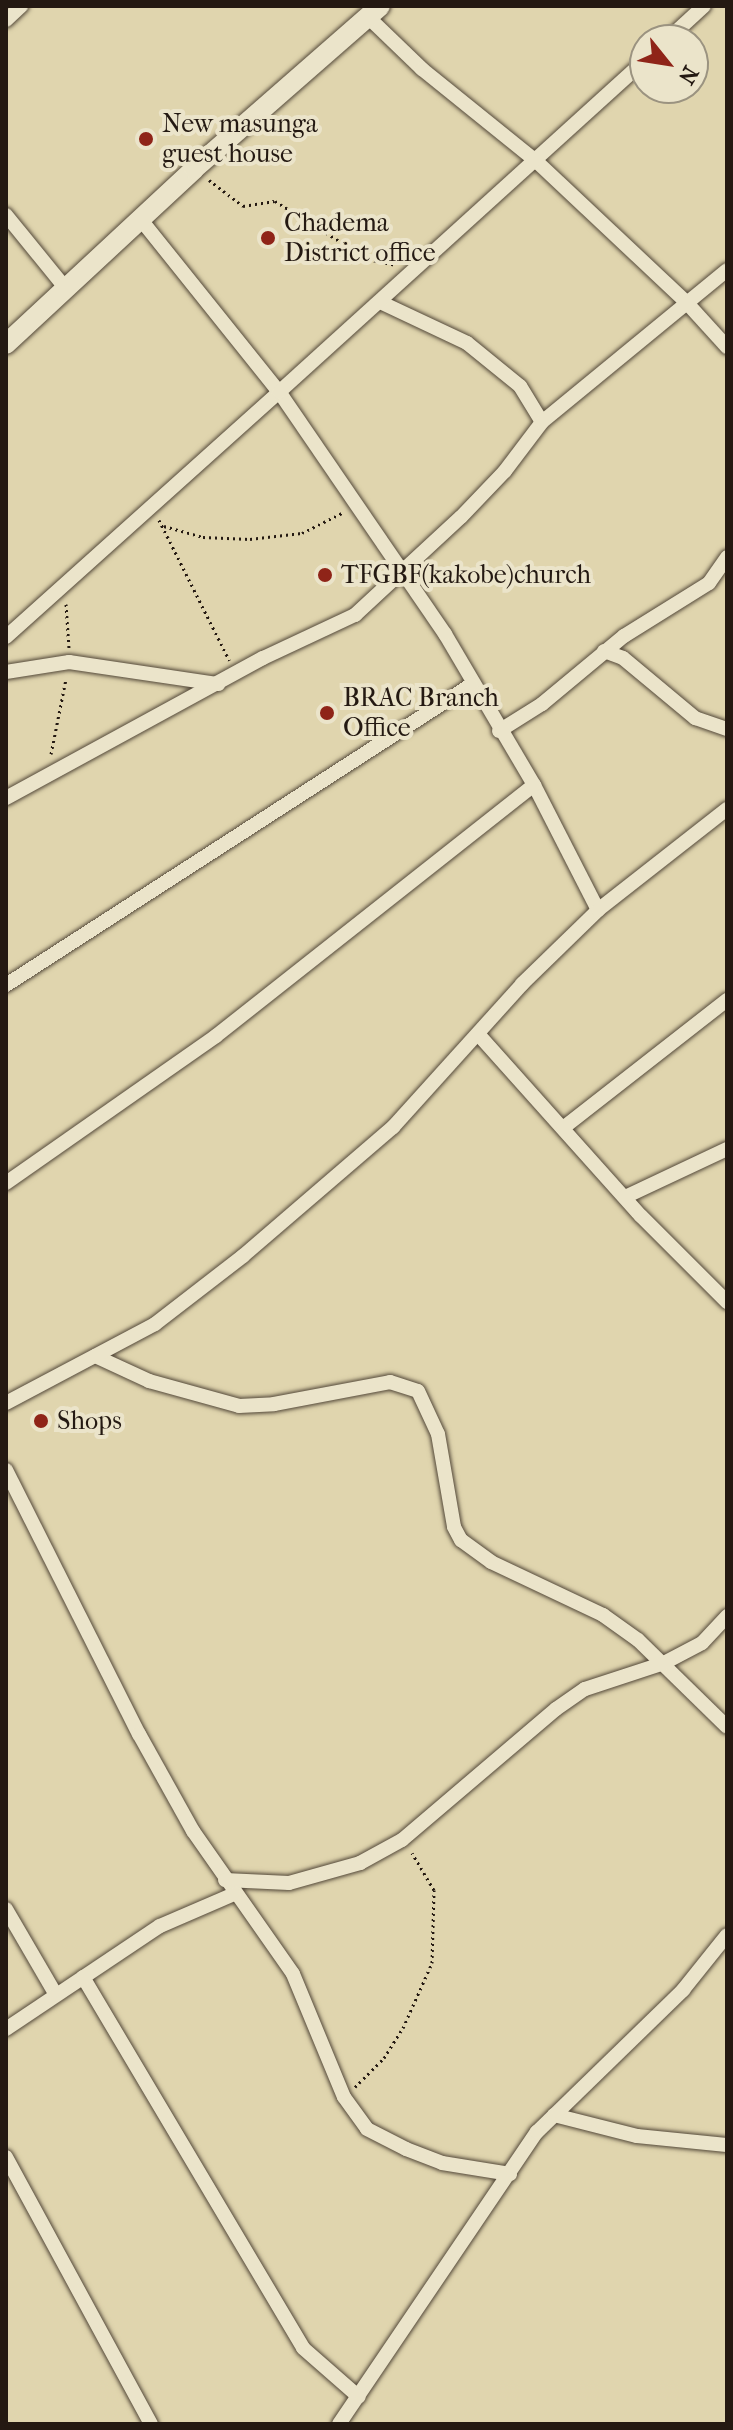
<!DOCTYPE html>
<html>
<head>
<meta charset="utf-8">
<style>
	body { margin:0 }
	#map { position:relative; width:733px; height:2430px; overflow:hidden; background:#e0d5ae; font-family:"IM FELL French Canon",serif }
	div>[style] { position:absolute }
	.path>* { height:3px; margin-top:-1.5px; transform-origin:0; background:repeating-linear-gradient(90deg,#241912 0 2px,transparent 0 6px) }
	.roads { filter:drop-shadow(0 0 2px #534839) drop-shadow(0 0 2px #534839) }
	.street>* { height:14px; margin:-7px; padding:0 7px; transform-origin:7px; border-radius:7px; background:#ebe4ca }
	.secondary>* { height:20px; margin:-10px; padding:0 10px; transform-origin:10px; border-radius:10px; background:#ebe4ca }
	.dots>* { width:22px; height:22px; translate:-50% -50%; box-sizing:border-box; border:4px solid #ebe4ca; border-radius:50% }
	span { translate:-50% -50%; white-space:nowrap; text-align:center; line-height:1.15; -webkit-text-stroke:8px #ebe4ca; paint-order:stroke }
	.poi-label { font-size:26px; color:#241912 }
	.left { translate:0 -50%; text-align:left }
	.frame { position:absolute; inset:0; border:8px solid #241912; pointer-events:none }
	.north { position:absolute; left:629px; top:24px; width:80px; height:80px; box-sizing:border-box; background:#ebe4ca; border:2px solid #9b9380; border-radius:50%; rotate:120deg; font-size:22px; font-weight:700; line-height:32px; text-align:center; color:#241912 }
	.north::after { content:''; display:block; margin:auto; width:28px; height:36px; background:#8f2418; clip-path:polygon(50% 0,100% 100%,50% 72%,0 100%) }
</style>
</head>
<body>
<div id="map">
	<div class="path">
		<div style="left:209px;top:180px;width:43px;rotate:37.4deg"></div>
		<div style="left:243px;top:206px;width:32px;rotate:-9deg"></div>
		<div style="left:275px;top:201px;width:110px;rotate:31.9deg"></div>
		<div style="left:368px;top:259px;width:29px;rotate:12deg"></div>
		<div style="left:159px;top:520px;width:157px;rotate:63.4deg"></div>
		<div style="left:164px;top:526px;width:41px;rotate:15.8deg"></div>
		<div style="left:203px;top:537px;width:47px;rotate:2.4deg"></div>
		<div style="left:250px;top:539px;width:52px;rotate:-6.6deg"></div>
		<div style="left:302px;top:533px;width:45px;rotate:-26.6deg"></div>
		<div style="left:66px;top:604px;width:44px;rotate:86.1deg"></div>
		<div style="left:51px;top:754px;width:76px;rotate:-78.7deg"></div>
		<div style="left:355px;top:2087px;width:41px;rotate:-45deg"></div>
		<div style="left:384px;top:2058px;width:36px;rotate:-58deg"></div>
		<div style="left:403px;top:2028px;width:71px;rotate:-66deg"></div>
		<div style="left:432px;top:1963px;width:73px;rotate:-88.4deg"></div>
		<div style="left:434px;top:1890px;width:43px;rotate:-120.7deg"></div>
	</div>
	<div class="roads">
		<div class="street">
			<div style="left:368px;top:17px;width:75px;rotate:43.9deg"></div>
			<div style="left:422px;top:69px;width:146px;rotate:38.9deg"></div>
			<div style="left:536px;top:161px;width:206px;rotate:43.2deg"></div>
			<div style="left:686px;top:302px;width:61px;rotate:47.7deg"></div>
			<div style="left:6px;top:20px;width:21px;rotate:-43deg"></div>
			<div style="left:667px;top:40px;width:50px;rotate:-42.6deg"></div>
			<div style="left:6px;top:215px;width:97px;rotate:50.9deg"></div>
			<div style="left:380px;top:302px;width:96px;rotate:25.2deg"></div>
			<div style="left:467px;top:343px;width:68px;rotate:39.1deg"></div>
			<div style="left:520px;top:386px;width:42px;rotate:58.6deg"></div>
			<div style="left:6px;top:637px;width:367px;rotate:-41.9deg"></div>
			<div style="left:279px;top:392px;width:219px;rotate:-128.7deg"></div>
			<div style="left:604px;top:651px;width:20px;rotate:20deg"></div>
			<div style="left:623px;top:658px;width:94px;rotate:39.8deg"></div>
			<div style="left:695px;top:718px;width:34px;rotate:19deg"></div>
			<div style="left:6px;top:672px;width:64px;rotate:-9deg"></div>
			<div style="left:69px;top:662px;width:151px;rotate:8.4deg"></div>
			<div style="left:499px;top:731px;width:51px;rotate:-32.1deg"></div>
			<div style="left:542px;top:704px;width:107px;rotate:-39.7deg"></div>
			<div style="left:624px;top:636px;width:100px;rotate:-31.9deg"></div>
			<div style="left:709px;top:583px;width:32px;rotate:-55deg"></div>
			<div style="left:6px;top:798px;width:293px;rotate:-28.6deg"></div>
			<div style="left:263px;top:658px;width:102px;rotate:-25.1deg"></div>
			<div style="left:355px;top:615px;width:144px;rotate:-42.8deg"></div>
			<div style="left:461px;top:517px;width:64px;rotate:-46.3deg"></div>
			<div style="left:505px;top:471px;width:61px;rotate:-52.9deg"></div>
			<div style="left:542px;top:422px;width:239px;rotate:-39.4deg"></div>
			<div style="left:598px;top:910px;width:140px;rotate:-117.1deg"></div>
			<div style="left:534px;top:785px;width:175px;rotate:-120.5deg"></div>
			<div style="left:445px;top:634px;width:293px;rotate:-124.4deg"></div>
			<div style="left:279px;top:392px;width:494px;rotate:-42.2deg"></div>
			<div style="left:6px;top:985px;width:553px;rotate:-32.83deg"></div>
			<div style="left:478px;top:1034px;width:244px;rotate:48.2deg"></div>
			<div style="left:641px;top:1216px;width:122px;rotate:45deg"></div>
			<div style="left:563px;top:1128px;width:208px;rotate:-38deg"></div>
			<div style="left:6px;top:1183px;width:256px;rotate:-35deg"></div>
			<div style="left:216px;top:1036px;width:405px;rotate:-38.3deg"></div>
			<div style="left:625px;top:1197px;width:113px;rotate:-25.2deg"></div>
			<div style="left:95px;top:1356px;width:60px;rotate:24.8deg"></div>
			<div style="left:149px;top:1381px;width:93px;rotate:15.5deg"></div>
			<div style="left:239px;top:1406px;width:35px;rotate:-3deg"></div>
			<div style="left:274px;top:1404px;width:118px;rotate:-10.7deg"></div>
			<div style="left:390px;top:1382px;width:29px;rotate:18deg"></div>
			<div style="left:418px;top:1391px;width:47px;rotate:65.1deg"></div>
			<div style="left:438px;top:1434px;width:94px;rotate:80.2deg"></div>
			<div style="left:454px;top:1527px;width:15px;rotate:62deg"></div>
			<div style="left:461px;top:1540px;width:37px;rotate:36deg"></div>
			<div style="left:491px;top:1562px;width:124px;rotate:25.3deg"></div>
			<div style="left:603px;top:1615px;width:43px;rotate:35.5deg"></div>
			<div style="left:638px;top:1640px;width:124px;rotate:44.3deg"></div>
			<div style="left:6px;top:1403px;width:169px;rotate:-27.9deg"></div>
			<div style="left:155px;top:1324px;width:111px;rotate:-37.7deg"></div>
			<div style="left:243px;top:1256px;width:198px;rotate:-40.7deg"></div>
			<div style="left:393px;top:1127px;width:193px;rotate:-47.9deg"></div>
			<div style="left:522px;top:984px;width:106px;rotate:-44.2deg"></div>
			<div style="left:598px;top:910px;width:164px;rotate:-38.1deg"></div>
			<div style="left:6px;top:1470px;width:296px;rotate:63.3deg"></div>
			<div style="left:139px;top:1734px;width:111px;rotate:60.9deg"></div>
			<div style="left:193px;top:1831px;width:174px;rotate:55deg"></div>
			<div style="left:293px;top:1974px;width:133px;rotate:67.5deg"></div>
			<div style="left:344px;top:2097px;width:39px;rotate:54deg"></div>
			<div style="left:367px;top:2129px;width:44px;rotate:27.1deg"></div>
			<div style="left:406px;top:2149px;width:39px;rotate:21deg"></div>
			<div style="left:442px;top:2163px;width:69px;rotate:9.2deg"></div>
			<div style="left:225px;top:1880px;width:64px;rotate:2.7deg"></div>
			<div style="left:289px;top:1883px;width:74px;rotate:-15.7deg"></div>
			<div style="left:360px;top:1863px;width:48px;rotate:-28.7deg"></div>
			<div style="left:402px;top:1840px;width:202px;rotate:-40.4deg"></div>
			<div style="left:556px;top:1709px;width:35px;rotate:-35deg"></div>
			<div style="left:585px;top:1689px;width:83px;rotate:-18.2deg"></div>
			<div style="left:664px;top:1663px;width:43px;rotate:-27.8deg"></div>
			<div style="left:702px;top:1643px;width:37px;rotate:-47deg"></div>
			<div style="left:6px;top:1909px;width:99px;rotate:59.8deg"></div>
			<div style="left:83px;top:1977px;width:431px;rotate:59.3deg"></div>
			<div style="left:303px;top:2348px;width:74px;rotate:41.2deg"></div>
			<div style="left:6px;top:2029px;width:185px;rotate:-33.8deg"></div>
			<div style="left:160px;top:1926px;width:81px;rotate:-23.4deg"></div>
			<div style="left:554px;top:2115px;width:86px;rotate:14.2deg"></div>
			<div style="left:637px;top:2136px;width:90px;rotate:5.7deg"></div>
			<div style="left:6px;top:2157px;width:304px;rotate:61.5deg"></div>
			<div style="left:339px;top:2424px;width:353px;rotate:-55.9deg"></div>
			<div style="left:537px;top:2132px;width:204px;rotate:-44.2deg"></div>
			<div style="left:683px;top:1990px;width:70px;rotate:-51.3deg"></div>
		</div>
		<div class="secondary">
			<div style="left:6px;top:344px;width:257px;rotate:-42.9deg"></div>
			<div style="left:194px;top:169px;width:247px;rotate:-41.2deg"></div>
		</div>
	</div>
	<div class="dots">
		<div style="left:146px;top:139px;background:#8f2418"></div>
		<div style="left:268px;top:238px;background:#8f2418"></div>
		<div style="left:325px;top:575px;background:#8f2418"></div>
		<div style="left:327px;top:713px;background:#8f2418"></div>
		<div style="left:41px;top:1421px;background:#8f2418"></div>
	</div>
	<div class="poi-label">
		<span class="left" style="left:162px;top:139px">New masunga<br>guest house</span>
		<span class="left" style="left:284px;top:238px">Chadema<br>District office</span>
		<span class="left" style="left:341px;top:575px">TFGBF(kakobe)church</span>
		<span class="left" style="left:343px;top:713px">BRAC Branch<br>Office</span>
		<span class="left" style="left:57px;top:1421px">Shops</span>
	</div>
	<div class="frame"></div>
	<div class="north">N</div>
</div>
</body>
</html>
